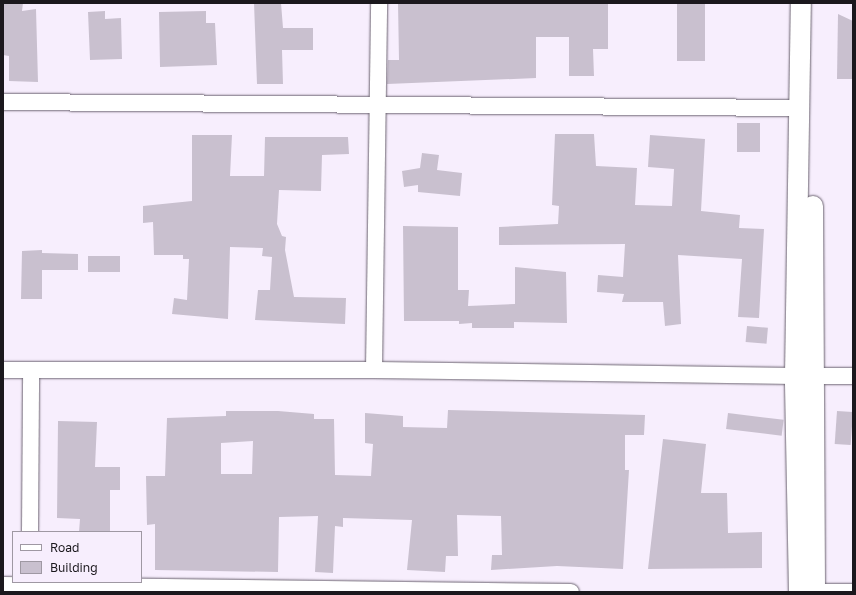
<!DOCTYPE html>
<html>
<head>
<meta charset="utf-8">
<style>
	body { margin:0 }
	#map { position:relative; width:856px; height:595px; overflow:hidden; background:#f7eefd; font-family:"Golos Text",sans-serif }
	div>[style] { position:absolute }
	.building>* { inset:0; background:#c9c0cf; transform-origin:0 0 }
	.roads { filter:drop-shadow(0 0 1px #6c6471) drop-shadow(0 0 1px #6c6471) }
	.minor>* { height:16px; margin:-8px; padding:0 8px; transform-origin:8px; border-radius:8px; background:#fff }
	.tertiary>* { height:20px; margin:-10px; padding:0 10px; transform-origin:10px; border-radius:10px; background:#fff }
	span { translate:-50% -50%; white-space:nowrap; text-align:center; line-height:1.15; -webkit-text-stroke:3.5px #f7eefd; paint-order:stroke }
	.frame { position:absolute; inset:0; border:4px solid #1b181d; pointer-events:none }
	.legend { position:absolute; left:12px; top:531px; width:130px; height:52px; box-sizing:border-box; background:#f7eefd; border:1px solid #9f98a3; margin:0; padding:5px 7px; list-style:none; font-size:12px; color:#1b181d }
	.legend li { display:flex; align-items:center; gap:8px; height:20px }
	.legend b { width:20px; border:1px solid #9f98a3 }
</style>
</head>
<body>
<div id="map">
	<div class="building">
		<div style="clip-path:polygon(3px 3px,23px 3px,22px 11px,36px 9px,38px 82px,9px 81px,9px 56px,3px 55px)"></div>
		<div style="clip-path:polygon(254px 3px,281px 3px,283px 28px,313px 28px,313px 50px,282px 50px,283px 84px,257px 84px)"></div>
		<div style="clip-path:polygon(398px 3px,608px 3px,608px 49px,593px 49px,594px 76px,569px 76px,569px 37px,536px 37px,536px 78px,387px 84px,388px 60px,399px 60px)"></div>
		<div style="left:677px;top:3px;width:28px;height:58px"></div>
		<div style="clip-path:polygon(105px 11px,105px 19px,121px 18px,122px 59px,90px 60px,88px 12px)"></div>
		<div style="clip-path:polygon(206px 11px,206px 23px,215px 23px,217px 65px,160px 67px,159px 12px)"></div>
		<div style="clip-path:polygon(838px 14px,853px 21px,853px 79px,837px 79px)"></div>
		<div style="left:737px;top:123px;width:23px;height:29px"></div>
		<div style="clip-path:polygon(555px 134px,594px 134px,596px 166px,637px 168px,635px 205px,672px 206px,674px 169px,648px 167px,650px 135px,705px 139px,701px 211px,740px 215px,739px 228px,764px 229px,759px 318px,738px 317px,742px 259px,678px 255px,681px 324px,665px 326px,663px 302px,622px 302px,624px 294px,597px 292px,598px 275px,623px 277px,625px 244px,499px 245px,499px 227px,558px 224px,559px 206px,552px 205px)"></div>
		<div style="clip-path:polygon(192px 135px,232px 135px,230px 176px,264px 176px,265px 137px,348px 137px,349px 154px,322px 155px,321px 191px,279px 190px,277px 224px,282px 236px,286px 237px,285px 250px,294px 297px,346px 298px,345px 324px,255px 320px,258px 290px,270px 290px,272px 257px,262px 256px,263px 248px,230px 247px,228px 319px,172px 314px,174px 298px,187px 300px,189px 259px,183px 259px,183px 255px,154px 255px,153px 222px,143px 223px,143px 206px,192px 201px)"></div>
		<div style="clip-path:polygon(422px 153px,439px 155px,437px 170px,462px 173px,460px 196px,418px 192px,418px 185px,404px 187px,402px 171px,420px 168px)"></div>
		<div style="clip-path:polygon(403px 226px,458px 227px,458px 290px,469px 290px,468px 306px,515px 304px,515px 267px,566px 272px,567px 323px,514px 322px,514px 328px,472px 328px,472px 323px,459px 324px,459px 321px,404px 321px)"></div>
		<div style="clip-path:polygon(42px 250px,42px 253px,78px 254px,78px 270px,42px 270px,42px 299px,21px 299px,22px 251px)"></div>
		<div style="left:120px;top:256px;width:16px;height:32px;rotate:90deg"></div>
		<div style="left:747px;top:326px;width:21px;height:16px;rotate:5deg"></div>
		<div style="clip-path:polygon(evenodd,448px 410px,645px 415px,644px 435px,625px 435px,625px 470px,629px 470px,623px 569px,557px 566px,491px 570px,492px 555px,502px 555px,501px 516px,457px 515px,458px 556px,446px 556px,445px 572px,407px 570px,412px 520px,343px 518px,343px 527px,335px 526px,333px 573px,315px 572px,318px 516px,279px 517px,278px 572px,155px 570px,155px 524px,147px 525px,146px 476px,165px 476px,167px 418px,226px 416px,226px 411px,278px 411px,314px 414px,314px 419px,334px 419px,335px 475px,371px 476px,373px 444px,365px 443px,365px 413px,403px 416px,403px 427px,447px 428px,448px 410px,253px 441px,252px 474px,221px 474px,221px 443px,253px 441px)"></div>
		<div style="left:837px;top:411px;width:16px;height:33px;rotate:4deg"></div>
		<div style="left:728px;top:413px;width:56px;height:16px;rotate:7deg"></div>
		<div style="clip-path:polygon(58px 421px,97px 422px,95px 467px,120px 467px,120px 490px,110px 490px,110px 532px,79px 532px,80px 519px,57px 518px)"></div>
		<div style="clip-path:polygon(663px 439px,706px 444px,701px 493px,727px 493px,728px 533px,762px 532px,762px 568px,648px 569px)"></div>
	</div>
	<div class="roads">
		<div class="minor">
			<div style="left:3px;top:102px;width:798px;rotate:0.43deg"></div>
			<div style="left:3px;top:370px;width:371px"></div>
			<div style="left:374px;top:370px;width:421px;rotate:0.8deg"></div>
			<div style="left:374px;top:370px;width:367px;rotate:-89.2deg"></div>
			<div style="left:812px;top:376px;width:41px"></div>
			<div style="left:30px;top:532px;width:162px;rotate:-89.6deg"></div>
			<div style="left:3px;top:585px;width:568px;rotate:0.71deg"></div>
			<div style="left:815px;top:592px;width:38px"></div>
		</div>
		<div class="tertiary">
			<div style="left:813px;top:206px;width:386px;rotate:89.7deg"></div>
			<div style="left:799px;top:592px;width:216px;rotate:-91.1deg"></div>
			<div style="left:795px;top:376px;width:373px;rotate:-89.1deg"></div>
		</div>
	</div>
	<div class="frame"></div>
	<ul class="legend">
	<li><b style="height:5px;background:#fff"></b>Road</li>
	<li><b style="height:11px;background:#c9c0cf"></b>Building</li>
	</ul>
</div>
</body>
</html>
